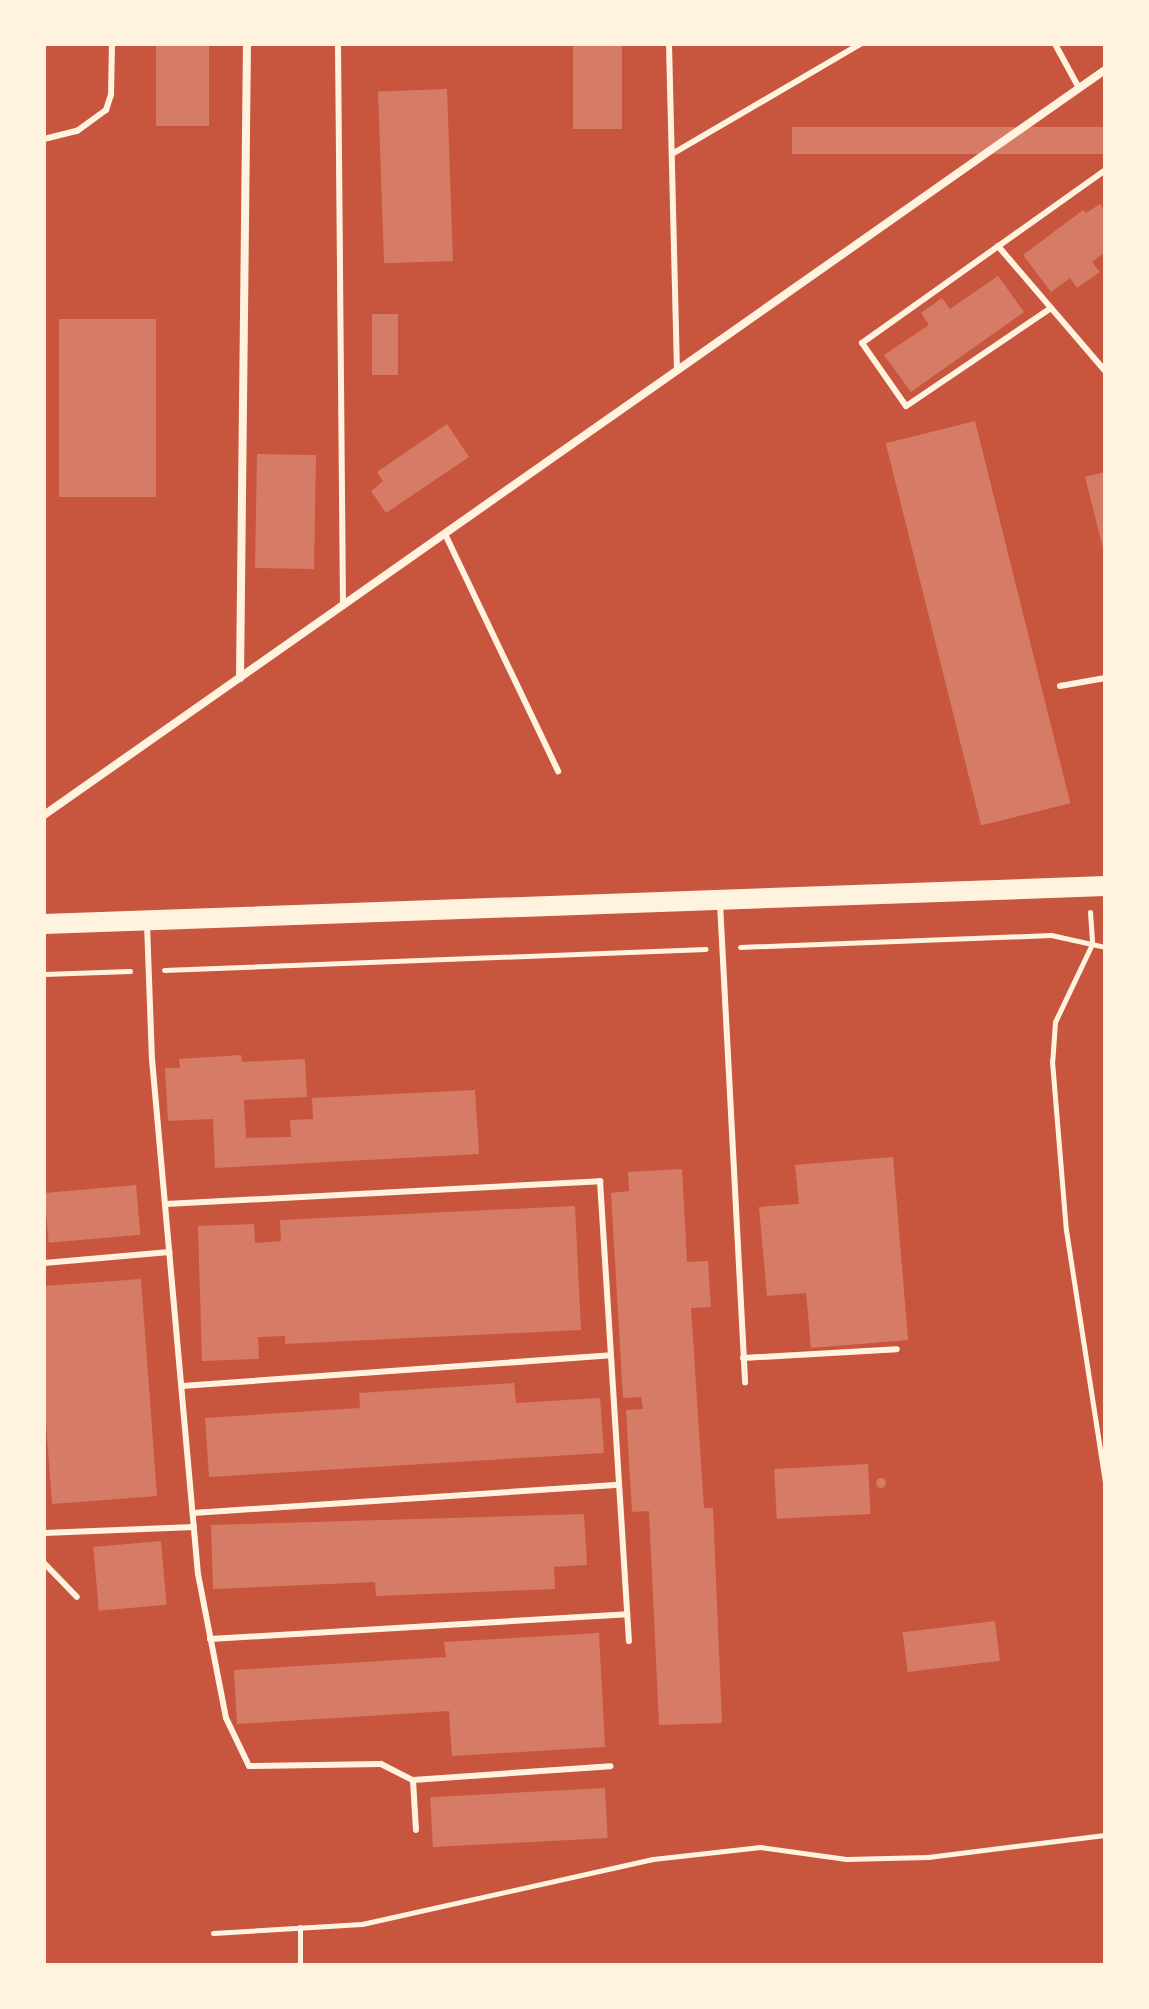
<!DOCTYPE html>
<html>
<head>
<meta charset="utf-8">
<style>
	body { margin:0 }
	#map { position:relative; width:1149px; height:2009px; overflow:hidden; background:#c8553d; font-family:Jost,sans-serif }
	div>[style] { position:absolute }
	.building>* { inset:0; background:#d67c66; transform-origin:0 0 }
	.round { border-radius:50% }
	.path>* { height:5px; margin:-2.5px; padding:0 2.5px; transform-origin:2.5px; border-radius:2.5px; background:#fff3e0 }
	.service>* { height:6px; margin:-3px; padding:0 3px; transform-origin:3px; border-radius:3px; background:#fff3e0 }
	.minor>* { height:8px; margin:-4px; padding:0 4px; transform-origin:4px; border-radius:4px; background:#fff3e0 }
	.primary>* { height:20px; margin:-10px; padding:0 10px; transform-origin:10px; border-radius:10px; background:#fff3e0 }
	span { translate:-50% -50%; white-space:nowrap; text-align:center; line-height:1.15; -webkit-text-stroke:7px #fff3e0; paint-order:stroke }
	.frame { position:absolute; inset:0; border:46px solid #fff3e0; pointer-events:none }
</style>
</head>
<body>
<div id="map">
	<div class="building">
		<div style="left:156px;top:44px;width:53px;height:82px"></div>
		<div style="left:573px;top:44px;width:49px;height:85px"></div>
		<div style="left:447px;top:89px;width:172px;height:69px;rotate:88deg"></div>
		<div style="left:1105px;top:127px;width:27px;height:313px;rotate:90deg"></div>
		<div style="clip-path:polygon(1100px 204px,1105px 211px,1105px 252px,1092px 262px,1100px 272px,1077px 288px,1070px 278px,1051px 292px,1023px 255px,1083px 210px,1086px 213px)"></div>
		<div style="clip-path:polygon(998px 276px,1024px 312px,911px 392px,884px 355px,929px 325px,921px 313px,942px 298px,950px 309px)"></div>
		<div style="left:372px;top:314px;width:26px;height:61px"></div>
		<div style="left:59px;top:319px;width:97px;height:178px"></div>
		<div style="left:975px;top:421px;width:394px;height:92px;rotate:76deg"></div>
		<div style="clip-path:polygon(447px 424px,469px 457px,386px 513px,371px 491px,383px 481px,377px 472px)"></div>
		<div style="left:257px;top:454px;width:59px;height:114px;rotate:1deg"></div>
		<div style="clip-path:polygon(1105px 472px,1105px 552px,1104px 552px,1085px 477px)"></div>
		<div style="clip-path:polygon(241px 1055px,242px 1062px,305px 1059px,307px 1097px,244px 1100px,246px 1138px,291px 1137px,290px 1120px,313px 1119px,312px 1098px,475px 1090px,479px 1154px,215px 1168px,213px 1119px,168px 1121px,165px 1068px,180px 1068px,179px 1059px)"></div>
		<div style="clip-path:polygon(893px 1157px,908px 1340px,811px 1348px,806px 1293px,767px 1296px,759px 1207px,799px 1204px,795px 1165px)"></div>
		<div style="clip-path:polygon(682px 1169px,687px 1262px,708px 1261px,711px 1307px,691px 1308px,704px 1508px,713px 1508px,722px 1723px,659px 1725px,649px 1511px,632px 1512px,626px 1410px,643px 1409px,641px 1397px,623px 1398px,611px 1193px,629px 1191px,628px 1172px)"></div>
		<div style="left:136px;top:1185px;width:50px;height:92px;rotate:85deg"></div>
		<div style="clip-path:polygon(575px 1206px,581px 1330px,285px 1344px,285px 1336px,258px 1337px,259px 1359px,202px 1361px,198px 1226px,254px 1224px,255px 1243px,281px 1241px,280px 1220px)"></div>
		<div style="clip-path:polygon(141px 1279px,157px 1496px,52px 1504px,44px 1397px,44px 1286px)"></div>
		<div style="clip-path:polygon(514px 1383px,516px 1403px,600px 1398px,604px 1453px,209px 1477px,205px 1418px,360px 1408px,359px 1393px)"></div>
		<div style="left:868px;top:1464px;width:50px;height:94px;rotate:87deg"></div>
		<div class="round" style="left:876px;top:1478px;width:10px;height:10px"></div>
		<div style="clip-path:polygon(584px 1514px,587px 1565px,554px 1567px,555px 1589px,376px 1596px,375px 1582px,213px 1589px,211px 1525px)"></div>
		<div style="left:161px;top:1541px;width:64px;height:68px;rotate:85deg"></div>
		<div style="left:995px;top:1621px;width:40px;height:93px;rotate:83deg"></div>
		<div style="clip-path:polygon(599px 1633px,605px 1747px,452px 1756px,449px 1711px,237px 1724px,234px 1670px,446px 1657px,444px 1642px)"></div>
		<div style="left:605px;top:1788px;width:50px;height:175px;rotate:87deg"></div>
	</div>
	<div class="path">
		<div style="left:1090px;top:912px;width:32px;rotate:86deg"></div>
		<div style="left:1092px;top:944px;width:86px;rotate:115.4deg"></div>
		<div style="left:1055px;top:1022px;width:39px;rotate:94deg"></div>
		<div style="left:1052px;top:1061px;width:170px;rotate:85.3deg"></div>
		<div style="left:1066px;top:1230px;width:255px;rotate:81.2deg"></div>
		<div style="left:740px;top:947px;width:311px;rotate:-2.2deg"></div>
		<div style="left:1051px;top:935px;width:55px;rotate:12.5deg"></div>
		<div style="left:164px;top:970px;width:542px;rotate:-2.22deg"></div>
		<div style="left:44px;top:974px;width:86px;rotate:-2deg"></div>
		<div style="left:300px;top:1927px;width:38px;rotate:90deg"></div>
		<div style="left:213px;top:1933px;width:149px;rotate:-3.5deg"></div>
		<div style="left:362px;top:1924px;width:298px;rotate:-12.6deg"></div>
		<div style="left:653px;top:1859px;width:108px;rotate:-6.4deg"></div>
		<div style="left:760px;top:1847px;width:87px;rotate:7.9deg"></div>
		<div style="left:846px;top:1859px;width:82px;rotate:-1.4deg"></div>
		<div style="left:928px;top:1857px;width:178px;rotate:-7.1deg"></div>
	</div>
	<div class="service">
		<div style="left:338px;top:44px;width:562px;rotate:89.49deg"></div>
		<div style="left:669px;top:44px;width:327px;rotate:88.6deg"></div>
		<div style="left:1055px;top:44px;width:50px;rotate:61.4deg"></div>
		<div style="left:44px;top:139px;width:34px;rotate:-14deg"></div>
		<div style="left:77px;top:131px;width:36px;rotate:-36deg"></div>
		<div style="left:106px;top:110px;width:16px;rotate:-72deg"></div>
		<div style="left:111px;top:95px;width:51px;rotate:-88.9deg"></div>
		<div style="left:672px;top:154px;width:218px;rotate:-30.3deg"></div>
		<div style="left:998px;top:246px;width:165px;rotate:49.4deg"></div>
		<div style="left:1051px;top:308px;width:175px;rotate:145.9deg"></div>
		<div style="left:906px;top:406px;width:77px;rotate:-124.9deg"></div>
		<div style="left:862px;top:343px;width:298px;rotate:-35.4deg"></div>
		<div style="left:445px;top:534px;width:263px;rotate:64.5deg"></div>
		<div style="left:1060px;top:686px;width:46px;rotate:-10.1deg"></div>
		<div style="left:720px;top:903px;width:480px;rotate:87deg"></div>
		<div style="left:147px;top:924px;width:135px;rotate:87.9deg"></div>
		<div style="left:152px;top:1059px;width:517px;rotate:84.9deg"></div>
		<div style="left:198px;top:1574px;width:147px;rotate:79deg"></div>
		<div style="left:226px;top:1718px;width:53px;rotate:64.4deg"></div>
		<div style="left:249px;top:1766px;width:132px;rotate:-0.9deg"></div>
		<div style="left:381px;top:1764px;width:36px;rotate:27deg"></div>
		<div style="left:413px;top:1780px;width:198px;rotate:-4deg"></div>
		<div style="left:166px;top:1204px;width:435px;rotate:-3deg"></div>
		<div style="left:600px;top:1181px;width:461px;rotate:86.4deg"></div>
		<div style="left:44px;top:1263px;width:126px;rotate:-5deg"></div>
		<div style="left:743px;top:1358px;width:154px;rotate:-3.3deg"></div>
		<div style="left:182px;top:1386px;width:430px;rotate:-4.1deg"></div>
		<div style="left:193px;top:1513px;width:427px;rotate:-3.8deg"></div>
		<div style="left:44px;top:1533px;width:150px;rotate:-2.3deg"></div>
		<div style="left:44px;top:1563px;width:47px;rotate:45.9deg"></div>
		<div style="left:210px;top:1639px;width:418px;rotate:-3.4deg"></div>
		<div style="left:413px;top:1780px;width:50px;rotate:86.6deg"></div>
	</div>
	<div class="minor">
		<div style="left:240px;top:678px;width:634px;rotate:-89.37deg"></div>
		<div style="left:44px;top:815px;width:1296px;rotate:-35.08deg"></div>
	</div>
	<div class="primary">
		<div style="left:44px;top:924px;width:1062px;rotate:-2.05deg"></div>
	</div>
	<div class="frame"></div>
</div>
</body>
</html>
